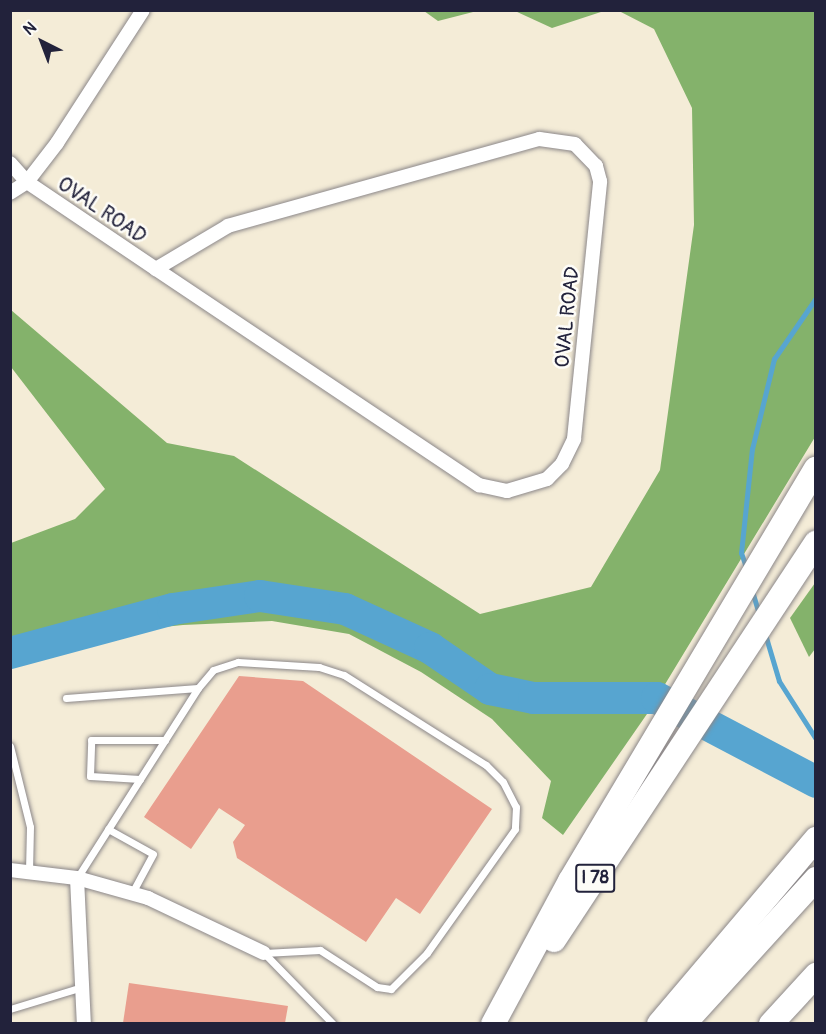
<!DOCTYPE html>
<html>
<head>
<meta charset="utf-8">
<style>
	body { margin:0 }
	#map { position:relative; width:826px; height:1034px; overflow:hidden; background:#f4ecd7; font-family:Pangolin,sans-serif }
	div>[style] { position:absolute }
	.forest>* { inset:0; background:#84b26b }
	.stream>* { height:5px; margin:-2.5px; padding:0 2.5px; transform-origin:2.5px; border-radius:2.5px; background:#57a5d0 }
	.river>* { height:32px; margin:-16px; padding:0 16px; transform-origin:16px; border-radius:16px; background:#57a5d0 }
	.building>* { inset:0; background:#e99e8e }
	.roads { filter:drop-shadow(0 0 2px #8b8789) drop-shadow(0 0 2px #8b8789) }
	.service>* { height:7px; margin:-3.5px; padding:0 3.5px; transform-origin:3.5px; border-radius:3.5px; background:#fff }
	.minor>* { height:14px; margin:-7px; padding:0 7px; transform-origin:7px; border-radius:7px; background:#fff }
	.motorway>* { height:24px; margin:-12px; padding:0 12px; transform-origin:12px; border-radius:12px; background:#fff }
	span { translate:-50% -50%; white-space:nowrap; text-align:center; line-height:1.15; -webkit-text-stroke:5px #fdfcf7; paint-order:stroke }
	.shield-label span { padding:2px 4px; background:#fdfcf7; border:2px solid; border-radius:4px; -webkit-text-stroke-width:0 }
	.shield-label { font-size:18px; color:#22223b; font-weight:700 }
	.street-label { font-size:20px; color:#22223b }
	.frame { position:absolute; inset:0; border:12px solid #22223b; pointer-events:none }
	.north { position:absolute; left:12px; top:12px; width:60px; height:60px; -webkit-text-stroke:4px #fdfcf7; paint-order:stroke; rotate:318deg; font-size:16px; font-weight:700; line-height:24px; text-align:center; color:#22223b }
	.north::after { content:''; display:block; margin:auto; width:21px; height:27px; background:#22223b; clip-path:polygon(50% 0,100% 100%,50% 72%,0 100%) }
</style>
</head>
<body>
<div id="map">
	<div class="forest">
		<div style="clip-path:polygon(424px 11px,477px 11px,438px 21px)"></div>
		<div style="clip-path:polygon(515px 11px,515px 10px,604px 11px,552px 28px)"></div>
		<div style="clip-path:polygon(619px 11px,815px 11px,815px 437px,647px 714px,563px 835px,542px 818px,551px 781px,492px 719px,421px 672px,349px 634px,272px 621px,183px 625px,97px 634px,11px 662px,11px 543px,75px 519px,105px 489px,11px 367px,11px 310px,167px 443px,234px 456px,480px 614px,591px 587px,660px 470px,694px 225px,692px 108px,654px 29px)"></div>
		<div style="clip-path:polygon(815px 583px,815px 649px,809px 657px,790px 618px)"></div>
	</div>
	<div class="stream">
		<div style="left:747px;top:570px;width:18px;rotate:-109deg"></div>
		<div style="left:741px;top:553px;width:105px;rotate:-84deg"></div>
		<div style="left:752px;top:449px;width:93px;rotate:-76.3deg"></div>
		<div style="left:774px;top:359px;width:74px;rotate:-55.5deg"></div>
		<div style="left:752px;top:591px;width:24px;rotate:73deg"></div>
		<div style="left:765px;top:634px;width:49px;rotate:73.4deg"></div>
		<div style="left:779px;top:681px;width:69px;rotate:57.5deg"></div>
	</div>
	<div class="river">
		<div style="left:10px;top:653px;width:169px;rotate:-15.1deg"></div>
		<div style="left:173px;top:609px;width:88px;rotate:-8.5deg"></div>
		<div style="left:260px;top:596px;width:86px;rotate:8.7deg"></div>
		<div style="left:345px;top:609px;width:94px;rotate:24.6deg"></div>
		<div style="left:430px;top:648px;width:73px;rotate:34.3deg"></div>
		<div style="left:490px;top:689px;width:45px;rotate:11.6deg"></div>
		<div style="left:534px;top:698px;width:123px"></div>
		<div style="left:657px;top:698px;width:180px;rotate:27.8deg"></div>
	</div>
	<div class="building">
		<div style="clip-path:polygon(239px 676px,303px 681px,492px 809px,420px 914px,396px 898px,366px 942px,237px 858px,233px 842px,245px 825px,219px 808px,191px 849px,144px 817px)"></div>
		<div style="clip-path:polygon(129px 983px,288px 1006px,285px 1023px,123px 1023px)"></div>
	</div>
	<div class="roads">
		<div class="service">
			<div style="left:198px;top:688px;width:23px;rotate:-50deg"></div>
			<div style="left:213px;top:670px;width:26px;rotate:-18deg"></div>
			<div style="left:238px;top:662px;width:81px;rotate:3.5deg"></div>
			<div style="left:319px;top:667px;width:26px;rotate:18deg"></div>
			<div style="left:344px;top:675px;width:168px;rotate:32.4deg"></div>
			<div style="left:486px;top:765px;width:24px;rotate:45deg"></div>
			<div style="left:503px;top:782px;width:28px;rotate:63deg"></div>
			<div style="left:516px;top:807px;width:22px;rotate:93deg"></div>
			<div style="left:515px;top:829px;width:152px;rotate:125.4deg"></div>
			<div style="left:427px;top:953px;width:51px;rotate:135deg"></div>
			<div style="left:391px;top:989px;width:14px;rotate:-172deg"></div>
			<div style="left:377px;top:987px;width:68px;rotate:-147deg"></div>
			<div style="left:320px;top:950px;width:56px;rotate:176.9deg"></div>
			<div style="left:66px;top:698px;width:132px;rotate:-4.3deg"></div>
			<div style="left:198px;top:688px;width:225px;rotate:122.5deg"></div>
			<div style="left:10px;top:746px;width:83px;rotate:76.1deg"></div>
			<div style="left:30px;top:827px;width:45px;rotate:91.3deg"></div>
			<div style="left:140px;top:779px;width:50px;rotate:-176.6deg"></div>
			<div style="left:90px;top:776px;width:36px;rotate:-88deg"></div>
			<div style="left:91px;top:740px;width:74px"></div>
			<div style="left:108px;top:829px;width:51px;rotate:29.1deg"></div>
			<div style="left:153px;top:854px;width:44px;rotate:118.3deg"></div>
			<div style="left:264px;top:953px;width:99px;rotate:45.8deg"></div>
			<div style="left:10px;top:1009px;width:75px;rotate:-17deg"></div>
		</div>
		<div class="minor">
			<div style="left:10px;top:163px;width:25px;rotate:48deg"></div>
			<div style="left:27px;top:182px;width:156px;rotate:34deg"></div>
			<div style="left:156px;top:269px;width:389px;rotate:33.8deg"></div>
			<div style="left:479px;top:485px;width:29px;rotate:12deg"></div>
			<div style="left:507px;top:491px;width:42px;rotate:-16.7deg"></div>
			<div style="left:547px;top:479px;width:21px;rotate:-45deg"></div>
			<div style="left:562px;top:464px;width:28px;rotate:-64deg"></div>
			<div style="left:574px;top:439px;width:259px;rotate:-84.2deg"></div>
			<div style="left:600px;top:181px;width:16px;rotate:-105deg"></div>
			<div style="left:596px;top:166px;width:30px;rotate:-134deg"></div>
			<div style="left:575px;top:144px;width:36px;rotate:-172deg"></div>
			<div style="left:539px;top:139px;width:323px;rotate:164.4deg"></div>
			<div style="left:228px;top:226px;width:84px;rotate:149.2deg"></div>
			<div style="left:10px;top:193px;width:20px;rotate:-33deg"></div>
			<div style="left:27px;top:182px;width:49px;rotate:-52.4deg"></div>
			<div style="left:57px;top:143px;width:158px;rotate:-57.1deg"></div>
			<div style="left:10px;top:870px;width:67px;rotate:6.8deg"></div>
			<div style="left:77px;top:878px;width:74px;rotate:15.7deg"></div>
			<div style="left:148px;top:898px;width:128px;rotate:25.4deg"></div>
			<div style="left:77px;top:878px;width:146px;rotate:87.3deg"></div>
		</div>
		<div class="motorway">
			<div style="left:554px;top:940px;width:476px;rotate:-56.6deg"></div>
			<div style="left:493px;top:1024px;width:162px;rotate:-61.7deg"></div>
			<div style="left:570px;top:881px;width:480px;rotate:-59.2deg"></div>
			<div style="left:659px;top:1024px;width:243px;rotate:-49.7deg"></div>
			<div style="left:684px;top:1024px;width:196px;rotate:-47.7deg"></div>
			<div style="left:771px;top:1024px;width:67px;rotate:-47.4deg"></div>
		</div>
	</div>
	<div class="shield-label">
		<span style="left:595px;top:878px">I 78</span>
	</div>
	<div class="street-label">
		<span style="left:102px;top:210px;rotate:34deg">OVAL ROAD</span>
		<span style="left:567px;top:317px;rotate:-84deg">OVAL ROAD</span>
	</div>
	<div class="frame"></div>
	<div class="north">N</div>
</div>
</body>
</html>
